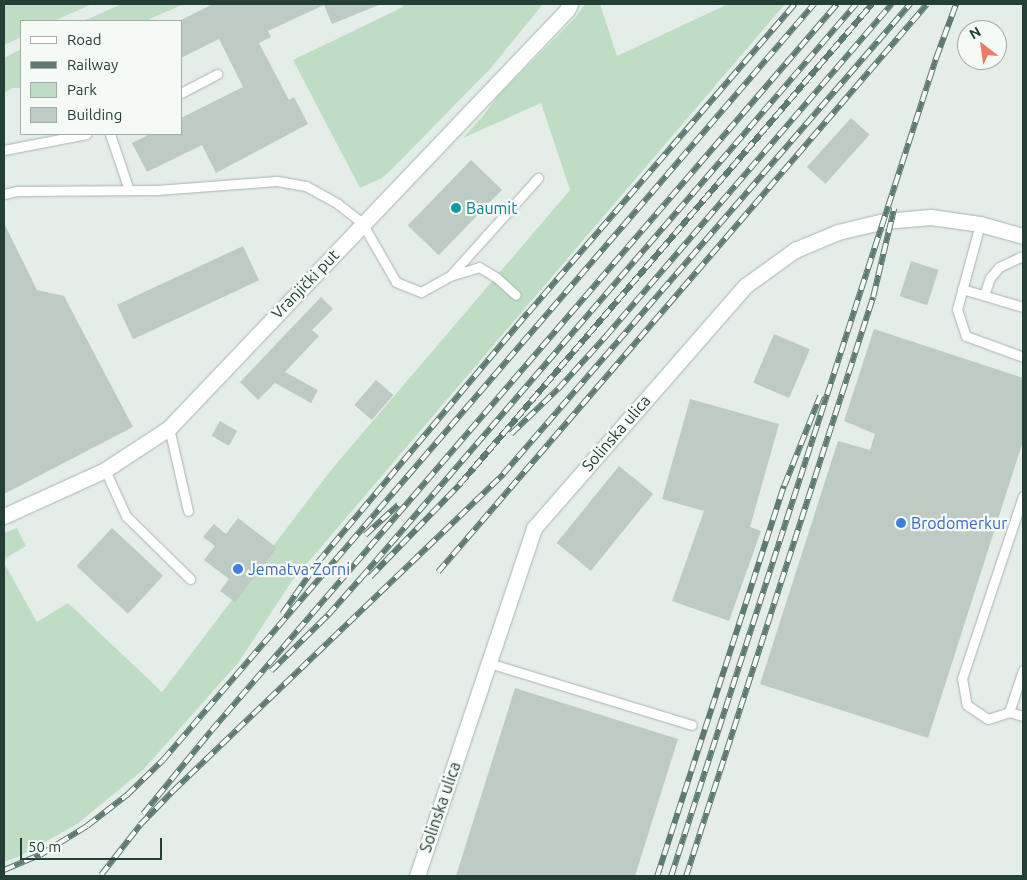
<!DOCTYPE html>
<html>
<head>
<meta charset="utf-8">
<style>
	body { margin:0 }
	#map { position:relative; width:1027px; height:880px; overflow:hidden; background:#e5ede9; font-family:Ubuntu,sans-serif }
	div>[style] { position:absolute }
	.green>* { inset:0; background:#bfddc4 }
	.building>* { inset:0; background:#bdcbc4; transform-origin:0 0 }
	.roads { filter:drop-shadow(0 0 1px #a7b5af) drop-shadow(0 0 1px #a7b5af) }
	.service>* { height:9px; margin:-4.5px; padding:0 4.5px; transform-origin:4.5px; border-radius:4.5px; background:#fff }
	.minor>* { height:15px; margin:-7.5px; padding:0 7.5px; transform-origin:7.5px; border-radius:7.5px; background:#fff }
	.rail>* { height:5.5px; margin-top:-2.75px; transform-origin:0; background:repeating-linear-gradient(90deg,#f5faf7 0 11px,#5f7a70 0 22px); box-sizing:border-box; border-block:1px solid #5f7a70 }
	.dots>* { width:14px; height:14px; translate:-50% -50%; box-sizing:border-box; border:2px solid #f5faf7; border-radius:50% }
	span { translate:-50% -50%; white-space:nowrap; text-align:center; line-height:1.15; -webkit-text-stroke:4.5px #f5faf7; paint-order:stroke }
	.culture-label { font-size:16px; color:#0d838f }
	.left { translate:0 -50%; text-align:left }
	.street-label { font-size:16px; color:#243f35 }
	.shop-label { font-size:16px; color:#366cbe }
	.frame { position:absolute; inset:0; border:5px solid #243f35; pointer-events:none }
	.legend { position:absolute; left:20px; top:20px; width:162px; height:115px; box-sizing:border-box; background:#f5faf7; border:1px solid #a1afa9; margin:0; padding:6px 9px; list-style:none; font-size:15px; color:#243f35 }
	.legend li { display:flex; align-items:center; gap:10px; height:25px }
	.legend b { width:25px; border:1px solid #a1afa9 }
	.north { position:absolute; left:957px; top:20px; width:50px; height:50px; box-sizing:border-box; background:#f5faf7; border:1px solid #a1afa9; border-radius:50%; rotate:330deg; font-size:14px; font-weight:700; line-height:20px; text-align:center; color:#243f35 }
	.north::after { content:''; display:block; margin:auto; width:18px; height:22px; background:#ec7a64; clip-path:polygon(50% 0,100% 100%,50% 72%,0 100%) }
	.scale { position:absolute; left:20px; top:838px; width:142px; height:22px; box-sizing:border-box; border:2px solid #243f35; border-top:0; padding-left:6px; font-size:15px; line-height:18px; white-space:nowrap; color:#243f35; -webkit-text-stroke:4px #f5faf7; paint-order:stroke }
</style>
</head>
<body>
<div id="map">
	<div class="green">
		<div style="clip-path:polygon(4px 4px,92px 4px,54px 21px,21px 21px,21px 37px,4px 45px)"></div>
		<div style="clip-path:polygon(122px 4px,184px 4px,145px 21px,83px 21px)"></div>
		<div style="clip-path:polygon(401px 4px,543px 4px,491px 68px,389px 172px,382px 178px,360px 188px,293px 60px,403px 7px)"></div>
		<div style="clip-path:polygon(585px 4px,600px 4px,617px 56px,728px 4px,785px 4px,292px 581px,238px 663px,143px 770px,77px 824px,20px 856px,4px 862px,4px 563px,37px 622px,68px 603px,162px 692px,331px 470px,570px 190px,541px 103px,463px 138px,483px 116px,498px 96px,575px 18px)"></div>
		<div style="clip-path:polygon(21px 49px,21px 88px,13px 88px,4px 93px,4px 58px)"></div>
		<div style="clip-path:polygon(17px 528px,26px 546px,4px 559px,4px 533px)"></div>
	</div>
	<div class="building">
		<div style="clip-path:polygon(213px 4px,381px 4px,332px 24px,324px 5px,268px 31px,271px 37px,259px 43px,289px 100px,294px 97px,308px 124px,216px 173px,202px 145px,147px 172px,132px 143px,150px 134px,181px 134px,181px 118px,243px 87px,219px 39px,181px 58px,181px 20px)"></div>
		<div style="left:851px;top:118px;width:25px;height:66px;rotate:42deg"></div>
		<div style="left:471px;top:160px;width:43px;height:91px;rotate:44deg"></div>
		<div style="clip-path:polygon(4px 223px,37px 290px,64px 296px,133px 427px,4px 494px)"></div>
		<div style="left:243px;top:246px;width:38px;height:139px;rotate:65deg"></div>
		<div style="left:911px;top:261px;width:29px;height:37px;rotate:18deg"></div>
		<div style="clip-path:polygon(321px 297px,333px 309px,312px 330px,319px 336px,285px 372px,318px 390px,311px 403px,275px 383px,258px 400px,240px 382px)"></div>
		<div style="clip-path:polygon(874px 329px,1023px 378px,1023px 441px,928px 738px,760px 684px,838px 441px,870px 450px,875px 434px,844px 421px)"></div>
		<div style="left:774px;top:334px;width:39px;height:53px;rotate:23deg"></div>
		<div style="left:376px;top:380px;width:23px;height:33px;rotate:41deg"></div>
		<div style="clip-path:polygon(690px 399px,779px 424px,750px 527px,761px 531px,729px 621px,672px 601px,704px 511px,662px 499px)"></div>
		<div style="left:220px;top:421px;width:20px;height:17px;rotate:30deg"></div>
		<div style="left:619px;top:466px;width:44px;height:99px;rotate:39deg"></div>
		<div style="clip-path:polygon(238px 518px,277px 548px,235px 602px,220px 591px,229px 579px,204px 560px,215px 546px,203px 537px,214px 524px,226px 534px)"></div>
		<div style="left:112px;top:528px;width:70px;height:52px;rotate:43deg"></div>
		<div style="clip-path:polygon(515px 688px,678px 739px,635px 876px,456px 876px)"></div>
	</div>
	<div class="roads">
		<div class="service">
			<div style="left:181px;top:93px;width:41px;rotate:-27.8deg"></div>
			<div style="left:110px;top:134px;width:59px;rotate:71.3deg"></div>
			<div style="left:4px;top:150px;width:84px;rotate:-11deg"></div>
			<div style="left:4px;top:194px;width:13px;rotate:-13deg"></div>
			<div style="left:17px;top:191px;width:140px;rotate:-0.4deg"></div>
			<div style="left:157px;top:190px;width:120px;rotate:-4.3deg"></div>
			<div style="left:277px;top:181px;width:29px;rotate:10deg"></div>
			<div style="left:306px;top:186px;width:37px;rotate:29deg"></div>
			<div style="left:338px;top:204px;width:31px;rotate:38deg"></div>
			<div style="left:362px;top:223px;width:68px;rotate:60deg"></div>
			<div style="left:396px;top:282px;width:27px;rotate:22deg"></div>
			<div style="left:421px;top:292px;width:33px;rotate:-29deg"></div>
			<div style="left:450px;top:276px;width:132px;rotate:-48.1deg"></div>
			<div style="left:980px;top:224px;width:88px;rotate:105.1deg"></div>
			<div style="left:957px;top:309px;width:28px;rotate:72deg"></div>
			<div style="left:966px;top:336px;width:61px;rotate:20.2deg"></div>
			<div style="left:450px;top:276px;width:30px;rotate:-17deg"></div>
			<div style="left:479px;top:267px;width:21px;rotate:31deg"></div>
			<div style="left:497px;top:278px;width:25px;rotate:42deg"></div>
			<div style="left:962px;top:289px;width:64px;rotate:16.4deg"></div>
			<div style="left:984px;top:295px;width:18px;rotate:-71deg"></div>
			<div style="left:990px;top:278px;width:14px;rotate:-51deg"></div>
			<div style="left:999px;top:267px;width:23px;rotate:-25deg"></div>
			<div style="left:1020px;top:257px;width:3px;rotate:18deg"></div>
			<div style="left:169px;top:428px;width:85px;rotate:77.1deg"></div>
			<div style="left:105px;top:470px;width:51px;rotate:65.5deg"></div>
			<div style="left:126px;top:516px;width:90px;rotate:44.5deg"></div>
			<div style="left:1023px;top:496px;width:192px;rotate:108.5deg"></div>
			<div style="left:962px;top:678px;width:27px;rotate:80deg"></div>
			<div style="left:967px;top:705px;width:25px;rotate:34deg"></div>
			<div style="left:988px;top:719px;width:22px;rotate:-18deg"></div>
			<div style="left:1009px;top:712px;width:44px;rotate:-71.6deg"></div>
			<div style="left:489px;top:663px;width:212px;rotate:17deg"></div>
			<div style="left:1009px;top:712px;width:15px;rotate:16deg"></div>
		</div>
		<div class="minor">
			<div style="left:4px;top:516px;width:111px;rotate:-24.5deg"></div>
			<div style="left:105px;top:470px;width:77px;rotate:-33.3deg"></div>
			<div style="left:169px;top:428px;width:577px;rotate:-46.4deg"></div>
			<div style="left:567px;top:10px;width:7px;rotate:-63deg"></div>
			<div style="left:417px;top:876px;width:367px;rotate:-71.4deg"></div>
			<div style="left:534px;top:528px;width:321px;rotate:-48.9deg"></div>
			<div style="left:745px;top:286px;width:62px;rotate:-35.8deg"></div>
			<div style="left:795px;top:250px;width:47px;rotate:-22.7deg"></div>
			<div style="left:838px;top:232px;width:47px;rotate:-13.4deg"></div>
			<div style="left:884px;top:221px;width:47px;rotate:-4.9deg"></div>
			<div style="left:931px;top:217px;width:49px;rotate:8.1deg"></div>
			<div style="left:980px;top:224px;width:45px;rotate:15.6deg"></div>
		</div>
	</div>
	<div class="rail">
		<div style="left:511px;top:434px;width:65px;rotate:-43.8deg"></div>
		<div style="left:558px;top:389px;width:72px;rotate:-47.8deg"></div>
		<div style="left:606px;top:336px;width:438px;rotate:-49.3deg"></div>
		<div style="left:365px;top:535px;width:45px;rotate:-42.3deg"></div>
		<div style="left:438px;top:572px;width:749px;rotate:-49.27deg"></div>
		<div style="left:370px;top:577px;width:128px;rotate:-45.9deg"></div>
		<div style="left:459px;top:485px;width:634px;rotate:-49.35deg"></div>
		<div style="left:282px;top:614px;width:63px;rotate:-55.3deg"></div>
		<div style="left:318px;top:562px;width:326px;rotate:-49.9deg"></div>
		<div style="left:528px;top:313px;width:408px;rotate:-49.2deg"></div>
		<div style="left:271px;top:671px;width:80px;rotate:-44.5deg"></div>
		<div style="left:328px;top:615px;width:50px;rotate:-48.3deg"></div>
		<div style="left:361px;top:578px;width:758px;rotate:-49.23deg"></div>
		<div style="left:143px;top:814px;width:107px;rotate:-50.7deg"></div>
		<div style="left:211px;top:731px;width:959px;rotate:-49.27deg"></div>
		<div style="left:4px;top:870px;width:39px;rotate:-23deg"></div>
		<div style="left:40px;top:855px;width:55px;rotate:-31.7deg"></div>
		<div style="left:87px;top:826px;width:51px;rotate:-37.8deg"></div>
		<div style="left:127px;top:795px;width:50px;rotate:-44.2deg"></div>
		<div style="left:163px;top:760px;width:998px;rotate:-49.27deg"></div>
		<div style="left:101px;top:875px;width:63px;rotate:-52deg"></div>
		<div style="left:140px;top:825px;width:47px;rotate:-45.9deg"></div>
		<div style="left:173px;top:791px;width:458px;rotate:-43.8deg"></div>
		<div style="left:503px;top:474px;width:622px;rotate:-49.11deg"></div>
		<div style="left:657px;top:876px;width:410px;rotate:-72deg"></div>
		<div style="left:784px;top:486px;width:97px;rotate:-68.2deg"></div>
		<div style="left:671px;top:876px;width:860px;rotate:-72.05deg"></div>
		<div style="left:936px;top:58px;width:58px;rotate:-69.7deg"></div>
		<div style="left:686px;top:876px;width:608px;rotate:-72.1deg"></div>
		<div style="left:873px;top:297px;width:91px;rotate:-76.7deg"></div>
	</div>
	<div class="dots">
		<div style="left:456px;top:208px;background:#0f9aa8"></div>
		<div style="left:901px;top:523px;background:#3f7fe0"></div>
		<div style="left:238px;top:569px;background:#3f7fe0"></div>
	</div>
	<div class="culture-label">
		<span class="left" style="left:466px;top:208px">Baumit</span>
	</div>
	<div class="street-label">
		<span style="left:305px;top:284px;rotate:-46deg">Vranjički put</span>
		<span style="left:616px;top:433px;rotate:-49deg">Solinska ulica</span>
		<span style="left:440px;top:807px;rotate:-71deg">Solinska ulica</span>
	</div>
	<div class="shop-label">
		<span class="left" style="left:911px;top:523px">Brodomerkur</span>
		<span class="left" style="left:248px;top:569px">Jematva Zorni</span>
	</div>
	<div class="frame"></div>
	<ul class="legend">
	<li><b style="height:6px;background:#fff"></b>Road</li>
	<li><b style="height:6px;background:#5f7a70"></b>Railway</li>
	<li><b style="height:14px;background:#bfddc4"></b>Park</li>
	<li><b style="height:14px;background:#bdcbc4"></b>Building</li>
	</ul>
	<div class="north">N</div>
	<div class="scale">50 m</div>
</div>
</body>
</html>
